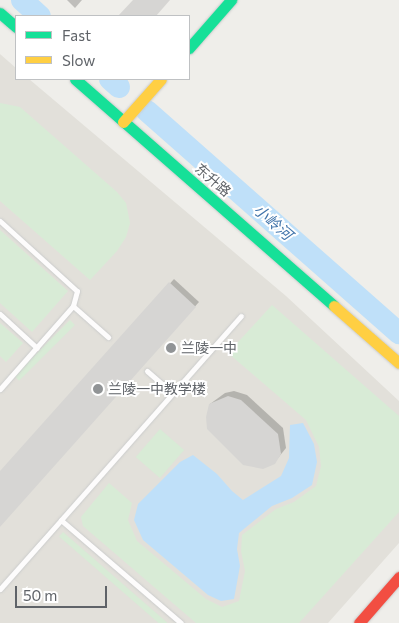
<!DOCTYPE html>
<html>
<head>
<meta charset="utf-8">
<style>
	body { margin:0 }
	#map { position:relative; width:399px; height:623px; overflow:hidden; background:#efeeea; font-family:Commissioner,"Noto Sans SC",sans-serif }
	div>[style] { position:absolute }
	.education>* { inset:0; background:#e2e0da }
	.green>* { inset:0; background:#d8ebd6; transform-origin:0 0 }
	.water>* { inset:0; background:#bfe0f9 }
	.shadow>* { inset:0; background:#0003 }
	.river>* { height:22px; margin:-11px; padding:0 11px; transform-origin:11px; border-radius:11px; background:#bfe0f9 }
	.building>* { inset:0; background:#d6d5d3 }
	.roads { filter:drop-shadow(0 0 1px #cbcccc) drop-shadow(0 0 1px #cbcccc) }
	.lane>* { height:5px; margin:-2.5px; padding:0 2.5px; transform-origin:2.5px; border-radius:2.5px; background:#fdfcfc }
	.fast>* { height:11px; margin:-5.5px; padding:0 5.5px; transform-origin:5.5px; border-radius:5.5px; background:#16e098 }
	.slow>* { height:11px; margin:-5.5px; padding:0 5.5px; transform-origin:5.5px; border-radius:5.5px; background:#ffcf43 }
	.jam>* { height:11px; margin:-5.5px; padding:0 5.5px; transform-origin:5.5px; border-radius:5.5px; background:#f24e42 }
	.dots>* { width:14px; height:14px; translate:-50% -50%; box-sizing:border-box; border:2px solid #fff; border-radius:50% }
	span { translate:-50% -50%; white-space:nowrap; text-align:center; line-height:1.15; -webkit-text-stroke:4px #fff; paint-order:stroke }
	.street-label { font-size:14px; color:#5f6368 }
	.poi-label { font-size:14px; color:#5f6368 }
	.left { translate:0 -50%; text-align:left }
	.water-label { font-size:15px; color:#4174aa; font-style:italic }
	.legend { position:absolute; left:15px; top:15px; width:175px; height:65px; box-sizing:border-box; background:#fff; border:1px solid #bfc1c3; margin:0; padding:6px 9px; list-style:none; font-size:15px; color:#5f6368 }
	.legend li { display:flex; align-items:center; gap:10px; height:25px }
	.legend b { width:25px; border:1px solid #bfc1c3 }
	.scale { position:absolute; left:15px; top:586px; width:92px; height:22px; box-sizing:border-box; border:2px solid #5f6368; border-top:0; padding-left:6px; font-size:15px; line-height:18px; white-space:nowrap; color:#5f6368; -webkit-text-stroke:4px #fff; paint-order:stroke }
</style>
</head>
<body>
<div id="map">
	<div class="education">
		<div style="clip-path:polygon(0 54px,16px 68px,16px 79px,29px 79px,286px 296px,399px 401px,399px 543px,328px 623px,0 623px)"></div>
	</div>
	<div class="green">
		<div style="clip-path:polygon(0 103px,20px 107px,117px 192px,126px 203px,130px 223px,126px 237px,117px 251px,90px 280px,0 201px)"></div>
		<div style="clip-path:polygon(0 230px,68px 291px,32px 332px,0 303px)"></div>
		<div style="clip-path:polygon(272px 305px,399px 416px,399px 512px,299px 623px,196px 623px,83px 526px,81px 517px,109px 483px,132px 503px,128px 520px,137px 541px,206px 599px,222px 607px,239px 601px,245px 571px,241px 551px,242px 535px,276px 509px,294px 502px,316px 486px,321px 466px,319px 447px,306px 420px,228px 353px)"></div>
		<div style="left:70px;top:320px;width:7px;height:79px;rotate:45deg"></div>
		<div style="clip-path:polygon(0 323px,23px 343px,6px 362px,0 356px)"></div>
		<div style="left:160px;top:429px;width:32px;height:37px;rotate:41deg"></div>
		<div style="left:63px;top:532px;width:138px;height:6px;rotate:41deg"></div>
	</div>
	<div class="water">
		<div style="clip-path:polygon(303px 423px,314px 444px,317px 462px,312px 485px,292px 498px,272px 506px,239px 533px,237px 549px,240px 566px,234px 599px,221px 601px,208px 595px,143px 540px,134px 520px,138px 504px,180px 462px,193px 455px,217px 474px,232px 491px,243px 500px,281px 476px,289px 458px,290px 425px)"></div>
	</div>
	<div class="shadow">
		<div style="clip-path:polygon(67px 0,82px 0,75px 8px)"></div>
		<div style="clip-path:polygon(174px 279px,199px 302px,0 525px,0 473px)"></div>
		<div style="clip-path:polygon(234px 391px,247px 395px,283px 428px,286px 448px,274px 463px,244px 464px,208px 429px,210px 404px,225px 393px)"></div>
	</div>
	<div class="river">
		<div style="left:22px;top:0;width:24px;rotate:42deg"></div>
		<div style="left:110px;top:79px;width:12px;rotate:42deg"></div>
		<div style="left:147px;top:111px;width:336px;rotate:41.4deg"></div>
	</div>
	<div class="building">
		<div style="clip-path:polygon(133px 0,170px 0,156px 16px,118px 16px)"></div>
		<div style="clip-path:polygon(169px 282px,196px 307px,0 527px,0 471px)"></div>
		<div style="clip-path:polygon(228px 396px,241px 400px,278px 434px,281px 454px,275px 464px,263px 469px,243px 465px,207px 429px,206px 417px,209px 404px)"></div>
	</div>
	<div class="roads">
		<div class="lane">
			<div style="left:0;top:221px;width:104px;rotate:42.3deg"></div>
			<div style="left:77px;top:291px;width:16px;rotate:105deg"></div>
			<div style="left:0;top:314px;width:50px;rotate:42.6deg"></div>
			<div style="left:147px;top:371px;width:33px;rotate:41deg"></div>
			<div style="left:0;top:389px;width:111px;rotate:-48.7deg"></div>
			<div style="left:73px;top:306px;width:47px;rotate:41.5deg"></div>
			<div style="left:0;top:589px;width:92px;rotate:-48.5deg"></div>
			<div style="left:181px;top:623px;width:158px;rotate:-139.4deg"></div>
			<div style="left:61px;top:520px;width:272px;rotate:-48.6deg"></div>
		</div>
		<div class="fast">
			<div style="left:0;top:13px;width:21px;rotate:41deg"></div>
			<div style="left:189px;top:48px;width:64px;rotate:-48.8deg"></div>
			<div style="left:75px;top:79px;width:344px;rotate:41.2deg"></div>
		</div>
		<div class="slow">
			<div style="left:123px;top:122px;width:57px;rotate:-48.5deg"></div>
			<div style="left:334px;top:306px;width:86px;rotate:41.2deg"></div>
		</div>
		<div class="jam">
			<div style="left:359px;top:623px;width:61px;rotate:-49deg"></div>
		</div>
	</div>
	<div class="dots">
		<div style="left:171px;top:348px;background:#919496"></div>
		<div style="left:98px;top:389px;background:#919496"></div>
	</div>
	<div class="street-label">
		<span style="left:213px;top:180px;rotate:41deg">东升路</span>
	</div>
	<div class="poi-label">
		<span class="left" style="left:181px;top:348px">兰陵一中</span>
		<span class="left" style="left:108px;top:389px">兰陵一中教学楼</span>
	</div>
	<div class="water-label">
		<span style="left:273px;top:222px;rotate:41deg">小岭河</span>
	</div>
	<ul class="legend">
	<li><b style="height:6px;background:#16e098"></b>Fast</li>
	<li><b style="height:6px;background:#ffcf43"></b>Slow</li>
	</ul>
	<div class="scale">50 m</div>
</div>
</body>
</html>
